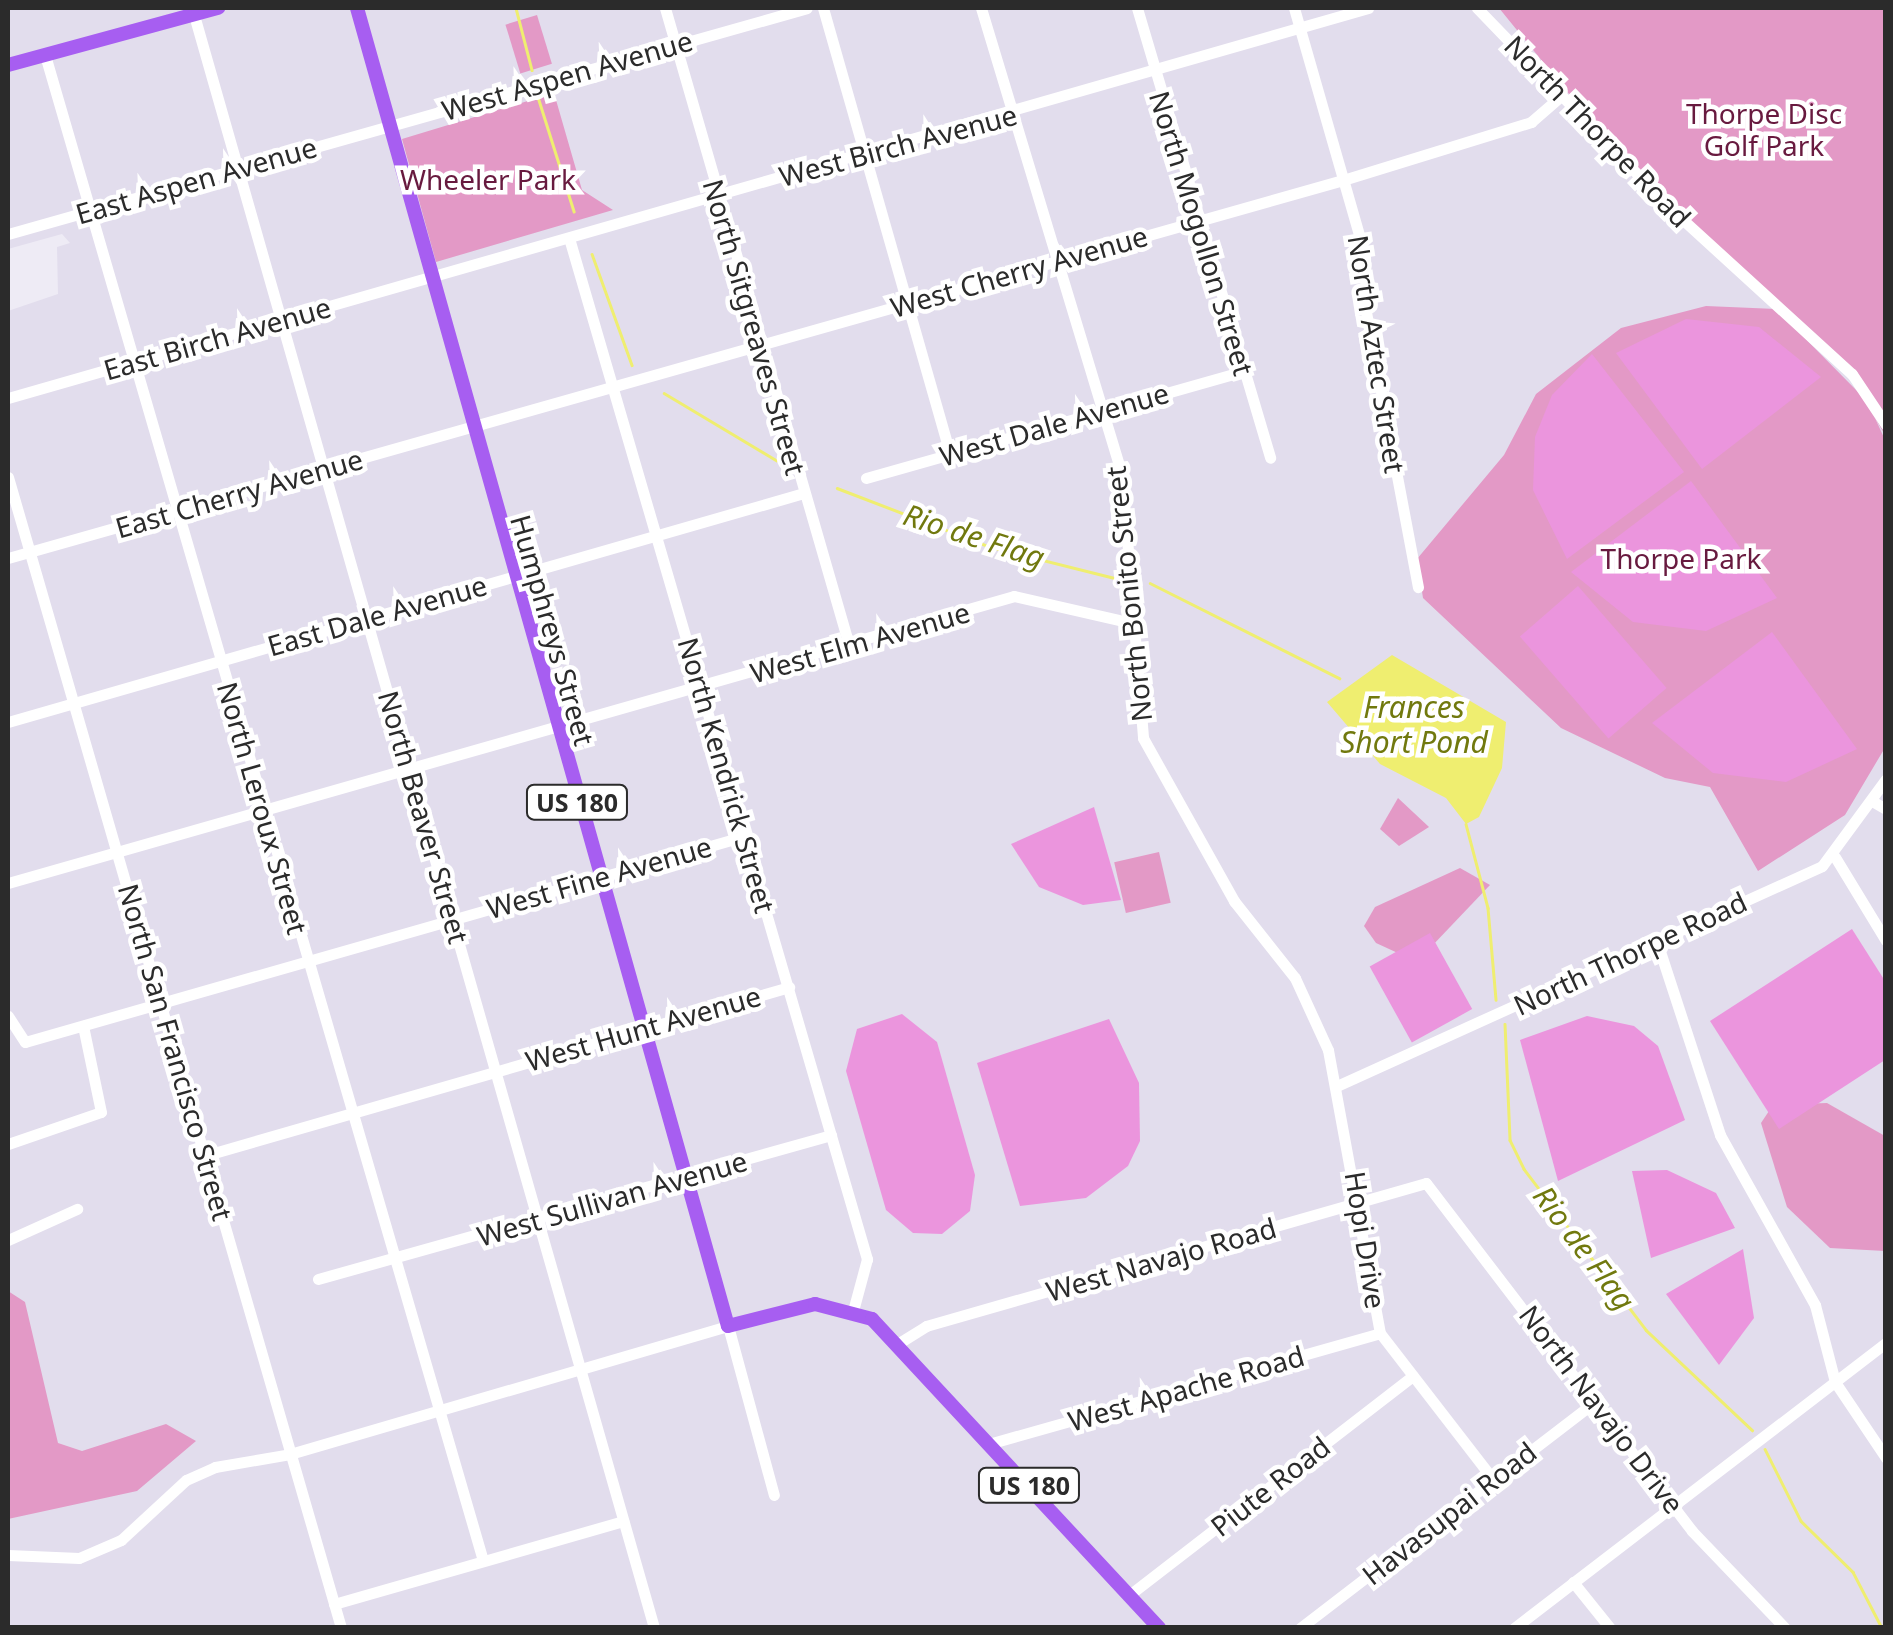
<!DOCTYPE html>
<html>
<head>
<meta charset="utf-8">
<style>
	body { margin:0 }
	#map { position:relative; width:1893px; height:1635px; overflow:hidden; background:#e2dded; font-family:"Noto Sans",sans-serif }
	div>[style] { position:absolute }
	.green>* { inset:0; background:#e399c6; transform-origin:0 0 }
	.pitch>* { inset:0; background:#eb95dd; transform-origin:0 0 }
	.plaza>* { inset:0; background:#eeebf5 }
	.water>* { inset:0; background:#efee70 }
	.stream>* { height:2.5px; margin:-1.25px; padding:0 1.25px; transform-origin:1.25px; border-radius:1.25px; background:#efee70 }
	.minor>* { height:11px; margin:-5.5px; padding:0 5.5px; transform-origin:5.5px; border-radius:5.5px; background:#fff }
	.major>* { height:14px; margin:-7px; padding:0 7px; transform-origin:7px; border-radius:7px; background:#a75ef1 }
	span { translate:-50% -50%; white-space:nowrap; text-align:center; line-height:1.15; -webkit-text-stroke:9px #fff; paint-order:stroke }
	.shield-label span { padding:2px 8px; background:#fff; border:2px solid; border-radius:8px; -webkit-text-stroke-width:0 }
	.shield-label { font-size:25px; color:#2b2b2b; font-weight:700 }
	.street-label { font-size:28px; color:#2b2b2b }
	.park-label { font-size:28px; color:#681a3f }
	.water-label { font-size:30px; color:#71790e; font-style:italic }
	.frame { position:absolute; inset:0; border:10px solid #2b2b2b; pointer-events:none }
</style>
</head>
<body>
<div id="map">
	<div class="green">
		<div style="clip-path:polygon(1499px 8px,1885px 8px,1885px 435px,1875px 418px,1886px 442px,1886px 746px,1845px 815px,1758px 871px,1710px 787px,1665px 778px,1561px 728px,1423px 598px,1417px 559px,1504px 455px,1536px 394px,1621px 328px,1706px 306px,1776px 309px,1862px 396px,1852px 374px,1631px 170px)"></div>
		<div style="left:537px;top:15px;width:51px;height:33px;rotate:73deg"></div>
		<div style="clip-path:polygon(554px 93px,582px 190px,613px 210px,436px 262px,402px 139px)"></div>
		<div style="clip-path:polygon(1398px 798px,1429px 827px,1399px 846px,1380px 829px)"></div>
		<div style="left:1159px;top:852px;width:52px;height:46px;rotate:77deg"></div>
		<div style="clip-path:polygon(1460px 868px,1490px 885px,1431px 947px,1400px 954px,1376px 943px,1364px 926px,1375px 907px)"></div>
		<div style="clip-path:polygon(1827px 1103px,1885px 1136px,1885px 1251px,1830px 1248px,1787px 1207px,1761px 1123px,1773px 1105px)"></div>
		<div style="clip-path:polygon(8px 1291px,25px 1302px,58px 1443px,82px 1451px,166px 1424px,196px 1441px,137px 1491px,8px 1519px)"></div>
	</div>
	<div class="pitch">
		<div style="clip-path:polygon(1686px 319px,1759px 327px,1821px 377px,1702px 469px,1616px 353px)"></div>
		<div style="clip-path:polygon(1592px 354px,1684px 472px,1567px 559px,1533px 490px,1535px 437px,1552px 395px)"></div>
		<div style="clip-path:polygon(1691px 481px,1777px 598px,1706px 631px,1633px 622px,1571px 572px)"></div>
		<div style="left:1578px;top:586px;width:135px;height:77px;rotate:49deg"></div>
		<div style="clip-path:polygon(1772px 632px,1857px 749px,1786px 782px,1713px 773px,1652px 723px)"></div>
		<div style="clip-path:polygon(1094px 807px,1121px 900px,1083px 905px,1039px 887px,1011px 844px)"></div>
		<div style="clip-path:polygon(1852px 929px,1885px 981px,1885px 1060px,1779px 1129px,1710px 1021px)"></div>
		<div style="left:1430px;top:933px;width:87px;height:69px;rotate:61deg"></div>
		<div style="clip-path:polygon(902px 1014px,937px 1042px,975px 1175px,970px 1211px,942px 1234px,913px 1233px,886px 1210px,846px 1071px,857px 1029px)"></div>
		<div style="clip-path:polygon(1587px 1016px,1634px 1026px,1658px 1046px,1685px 1120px,1558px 1181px,1520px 1040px)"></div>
		<div style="clip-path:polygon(1109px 1019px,1139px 1083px,1140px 1141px,1128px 1166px,1086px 1198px,1020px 1206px,977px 1063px)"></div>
		<div style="clip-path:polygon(1667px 1170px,1716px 1193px,1735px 1228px,1651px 1258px,1632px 1171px)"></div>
		<div style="clip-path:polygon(1743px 1249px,1754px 1318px,1719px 1365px,1666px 1294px)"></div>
	</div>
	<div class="plaza">
		<div style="clip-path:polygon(62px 234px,70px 243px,57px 247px,58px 294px,8px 311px,8px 249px)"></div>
	</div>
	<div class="water">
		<div style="clip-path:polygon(1392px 655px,1506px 722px,1502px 768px,1479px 817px,1466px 824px,1446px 798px,1380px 764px,1327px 702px)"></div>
	</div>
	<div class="stream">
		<div style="left:516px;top:8px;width:64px;rotate:75.5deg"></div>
		<div style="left:538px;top:97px;width:120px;rotate:72.5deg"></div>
		<div style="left:592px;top:254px;width:118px;rotate:70.2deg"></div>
		<div style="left:664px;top:393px;width:131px;rotate:30.9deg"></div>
		<div style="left:837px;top:488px;width:165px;rotate:21deg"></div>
		<div style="left:991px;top:547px;width:127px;rotate:14.1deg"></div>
		<div style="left:1150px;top:583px;width:212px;rotate:26.7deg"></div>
		<div style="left:1466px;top:824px;width:87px;rotate:75.3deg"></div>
		<div style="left:1488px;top:908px;width:92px;rotate:85deg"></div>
		<div style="left:1505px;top:1024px;width:116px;rotate:87.5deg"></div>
		<div style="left:1510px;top:1140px;width:32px;rotate:64deg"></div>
		<div style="left:1524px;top:1169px;width:202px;rotate:52.8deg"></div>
		<div style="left:1646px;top:1330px;width:146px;rotate:43.3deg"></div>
		<div style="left:1765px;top:1449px;width:80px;rotate:63.4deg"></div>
		<div style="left:1801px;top:1521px;width:73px;rotate:44.4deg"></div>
		<div style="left:1853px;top:1572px;width:63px;rotate:62.6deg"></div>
	</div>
	<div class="minor">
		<div style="left:192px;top:8px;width:1685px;rotate:74.08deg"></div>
		<div style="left:665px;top:8px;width:663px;rotate:73.89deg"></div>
		<div style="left:823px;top:8px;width:463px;rotate:74.1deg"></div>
		<div style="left:981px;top:8px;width:489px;rotate:73.2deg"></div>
		<div style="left:1122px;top:476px;width:263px;rotate:85.4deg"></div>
		<div style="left:1143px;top:738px;width:187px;rotate:60.8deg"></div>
		<div style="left:1234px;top:901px;width:98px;rotate:51.6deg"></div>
		<div style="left:1295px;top:978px;width:79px;rotate:65.4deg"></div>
		<div style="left:1328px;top:1050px;width:288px;rotate:79.6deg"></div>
		<div style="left:1380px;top:1333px;width:183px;rotate:52.3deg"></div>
		<div style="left:1137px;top:8px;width:469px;rotate:73.5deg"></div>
		<div style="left:1294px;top:8px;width:257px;rotate:74deg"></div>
		<div style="left:1365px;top:255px;width:57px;rotate:89deg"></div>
		<div style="left:1366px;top:312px;width:280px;rotate:79.3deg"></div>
		<div style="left:1477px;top:8px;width:278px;rotate:46deg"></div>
		<div style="left:1670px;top:208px;width:246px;rotate:42.4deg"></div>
		<div style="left:1852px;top:374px;width:61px;rotate:56.3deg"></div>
		<div style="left:45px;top:55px;width:1568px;rotate:73.78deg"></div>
		<div style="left:438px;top:112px;width:68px;rotate:-14.4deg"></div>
		<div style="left:8px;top:234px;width:830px;rotate:-15.79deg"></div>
		<div style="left:569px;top:238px;width:1064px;rotate:73.73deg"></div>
		<div style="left:867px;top:1259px;width:54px;rotate:105.1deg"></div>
		<div style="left:8px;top:398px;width:1415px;rotate:-16deg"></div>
		<div style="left:8px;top:477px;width:1198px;rotate:73.86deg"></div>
		<div style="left:866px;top:478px;width:392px;rotate:-15.8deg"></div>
		<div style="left:8px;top:558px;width:1387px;rotate:-15.81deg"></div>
		<div style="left:1343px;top:180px;width:197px;rotate:-17.1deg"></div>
		<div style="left:1531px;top:122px;width:38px;rotate:-41deg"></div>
		<div style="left:8px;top:722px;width:828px;rotate:-16.05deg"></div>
		<div style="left:1872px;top:801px;width:16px;rotate:30deg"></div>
		<div style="left:1835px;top:857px;width:98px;rotate:58.7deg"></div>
		<div style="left:8px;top:883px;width:1046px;rotate:-15.92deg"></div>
		<div style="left:1014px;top:596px;width:125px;rotate:12.9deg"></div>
		<div style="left:1656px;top:939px;width:206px;rotate:71.9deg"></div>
		<div style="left:1720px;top:1135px;width:195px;rotate:60.8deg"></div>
		<div style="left:1815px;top:1305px;width:80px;rotate:75.4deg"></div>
		<div style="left:1835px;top:1382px;width:92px;rotate:56.1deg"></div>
		<div style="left:8px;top:1016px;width:31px;rotate:57deg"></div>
		<div style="left:25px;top:1042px;width:749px;rotate:-15.97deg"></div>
		<div style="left:1339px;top:1085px;width:530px;rotate:-24.39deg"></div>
		<div style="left:1822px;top:866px;width:108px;rotate:-53.7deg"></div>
		<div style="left:8px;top:1144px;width:98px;rotate:-19deg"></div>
		<div style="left:101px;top:1112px;width:88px;rotate:-101.8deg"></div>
		<div style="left:207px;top:1155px;width:606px;rotate:-16.1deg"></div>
		<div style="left:8px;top:1240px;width:76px;rotate:-24.2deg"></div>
		<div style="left:318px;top:1279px;width:533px;rotate:-15.68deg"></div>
		<div style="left:899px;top:1343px;width:32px;rotate:-32deg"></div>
		<div style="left:926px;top:1326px;width:520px;rotate:-15.96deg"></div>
		<div style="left:1426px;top:1183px;width:438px;rotate:52.6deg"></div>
		<div style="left:1692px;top:1531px;width:134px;rotate:46.2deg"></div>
		<div style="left:992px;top:1443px;width:403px;rotate:-15.8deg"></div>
		<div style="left:8px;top:1555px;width:71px;rotate:2.4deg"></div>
		<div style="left:79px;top:1558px;width:46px;rotate:-23.2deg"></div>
		<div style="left:121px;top:1540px;width:88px;rotate:-42.7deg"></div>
		<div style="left:186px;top:1480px;width:32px;rotate:-24deg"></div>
		<div style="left:215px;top:1467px;width:76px;rotate:-9.8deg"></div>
		<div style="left:290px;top:1454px;width:456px;rotate:-16.3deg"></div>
		<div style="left:728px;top:1326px;width:175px;rotate:74.8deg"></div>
		<div style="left:1573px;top:1582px;width:59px;rotate:51.2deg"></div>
		<div style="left:1128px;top:1596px;width:360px;rotate:-37.7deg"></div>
		<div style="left:334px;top:1604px;width:301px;rotate:-16deg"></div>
		<div style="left:1300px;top:1628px;width:376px;rotate:-37.5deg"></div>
		<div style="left:1514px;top:1628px;width:469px;rotate:-37.5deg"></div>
	</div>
	<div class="major">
		<div style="left:357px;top:8px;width:1369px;rotate:74.28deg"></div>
		<div style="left:728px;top:1326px;width:90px;rotate:-14.2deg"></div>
		<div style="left:815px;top:1304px;width:59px;rotate:14.7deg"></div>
		<div style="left:872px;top:1319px;width:422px;rotate:47.1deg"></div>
		<div style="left:8px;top:65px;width:218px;rotate:-15.2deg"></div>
	</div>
	<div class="shield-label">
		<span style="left:577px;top:802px">US 180</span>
		<span style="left:1029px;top:1485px">US 180</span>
	</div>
	<div class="street-label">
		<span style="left:567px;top:75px;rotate:-16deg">West Aspen Avenue</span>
		<span style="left:1598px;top:131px;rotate:46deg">North Thorpe Road</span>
		<span style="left:898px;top:145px;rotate:-15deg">West Birch Avenue</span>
		<span style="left:196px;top:180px;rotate:-16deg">East Aspen Avenue</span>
		<span style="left:1202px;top:233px;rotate:73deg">North Mogollon Street</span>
		<span style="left:1019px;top:271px;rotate:-16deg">West Cherry Avenue</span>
		<span style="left:755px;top:327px;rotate:74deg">North Sitgreaves Street</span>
		<span style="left:217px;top:338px;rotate:-16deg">East Birch Avenue</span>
		<span style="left:1377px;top:354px;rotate:81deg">North Aztec Street</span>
		<span style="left:1054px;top:424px;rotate:-16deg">West Dale Avenue</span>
		<span style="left:239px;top:493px;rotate:-16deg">East Cherry Avenue</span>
		<span style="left:1128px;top:594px;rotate:-96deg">North Bonito Street</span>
		<span style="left:377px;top:615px;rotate:-16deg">East Dale Avenue</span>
		<span style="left:553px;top:630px;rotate:74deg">Humphreys Street</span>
		<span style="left:860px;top:642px;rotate:-16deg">West Elm Avenue</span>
		<span style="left:727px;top:775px;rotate:74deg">North Kendrick Street</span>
		<span style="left:263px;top:808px;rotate:74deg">North Leroux Street</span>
		<span style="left:424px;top:817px;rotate:74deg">North Beaver Street</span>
		<span style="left:599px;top:877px;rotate:-16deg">West Fine Avenue</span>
		<span style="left:1630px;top:953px;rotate:-25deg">North Thorpe Road</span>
		<span style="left:643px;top:1028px;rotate:-16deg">West Hunt Avenue</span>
		<span style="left:176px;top:1052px;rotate:74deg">North San Francisco Street</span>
		<span style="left:612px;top:1198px;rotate:-16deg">West Sullivan Avenue</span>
		<span style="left:1366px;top:1240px;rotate:81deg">Hopi Drive</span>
		<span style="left:1161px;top:1259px;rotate:-16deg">West Navajo Road</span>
		<span style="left:1186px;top:1388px;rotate:-16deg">West Apache Road</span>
		<span style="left:1602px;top:1409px;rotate:53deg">North Navajo Drive</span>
		<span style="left:1270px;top:1486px;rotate:-38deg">Piute Road</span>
		<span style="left:1449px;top:1513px;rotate:-38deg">Havasupai Road</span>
	</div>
	<div class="park-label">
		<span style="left:1764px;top:129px">Thorpe Disc<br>Golf Park</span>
		<span style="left:488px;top:179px">Wheeler Park</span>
		<span style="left:1681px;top:558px">Thorpe Park</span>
	</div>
	<div class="water-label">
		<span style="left:974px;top:536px;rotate:18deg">Rio de Flag</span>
		<span style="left:1414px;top:724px">Frances<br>Short Pond</span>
		<span style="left:1584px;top:1248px;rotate:53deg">Rio de Flag</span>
	</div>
	<div class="frame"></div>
</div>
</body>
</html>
